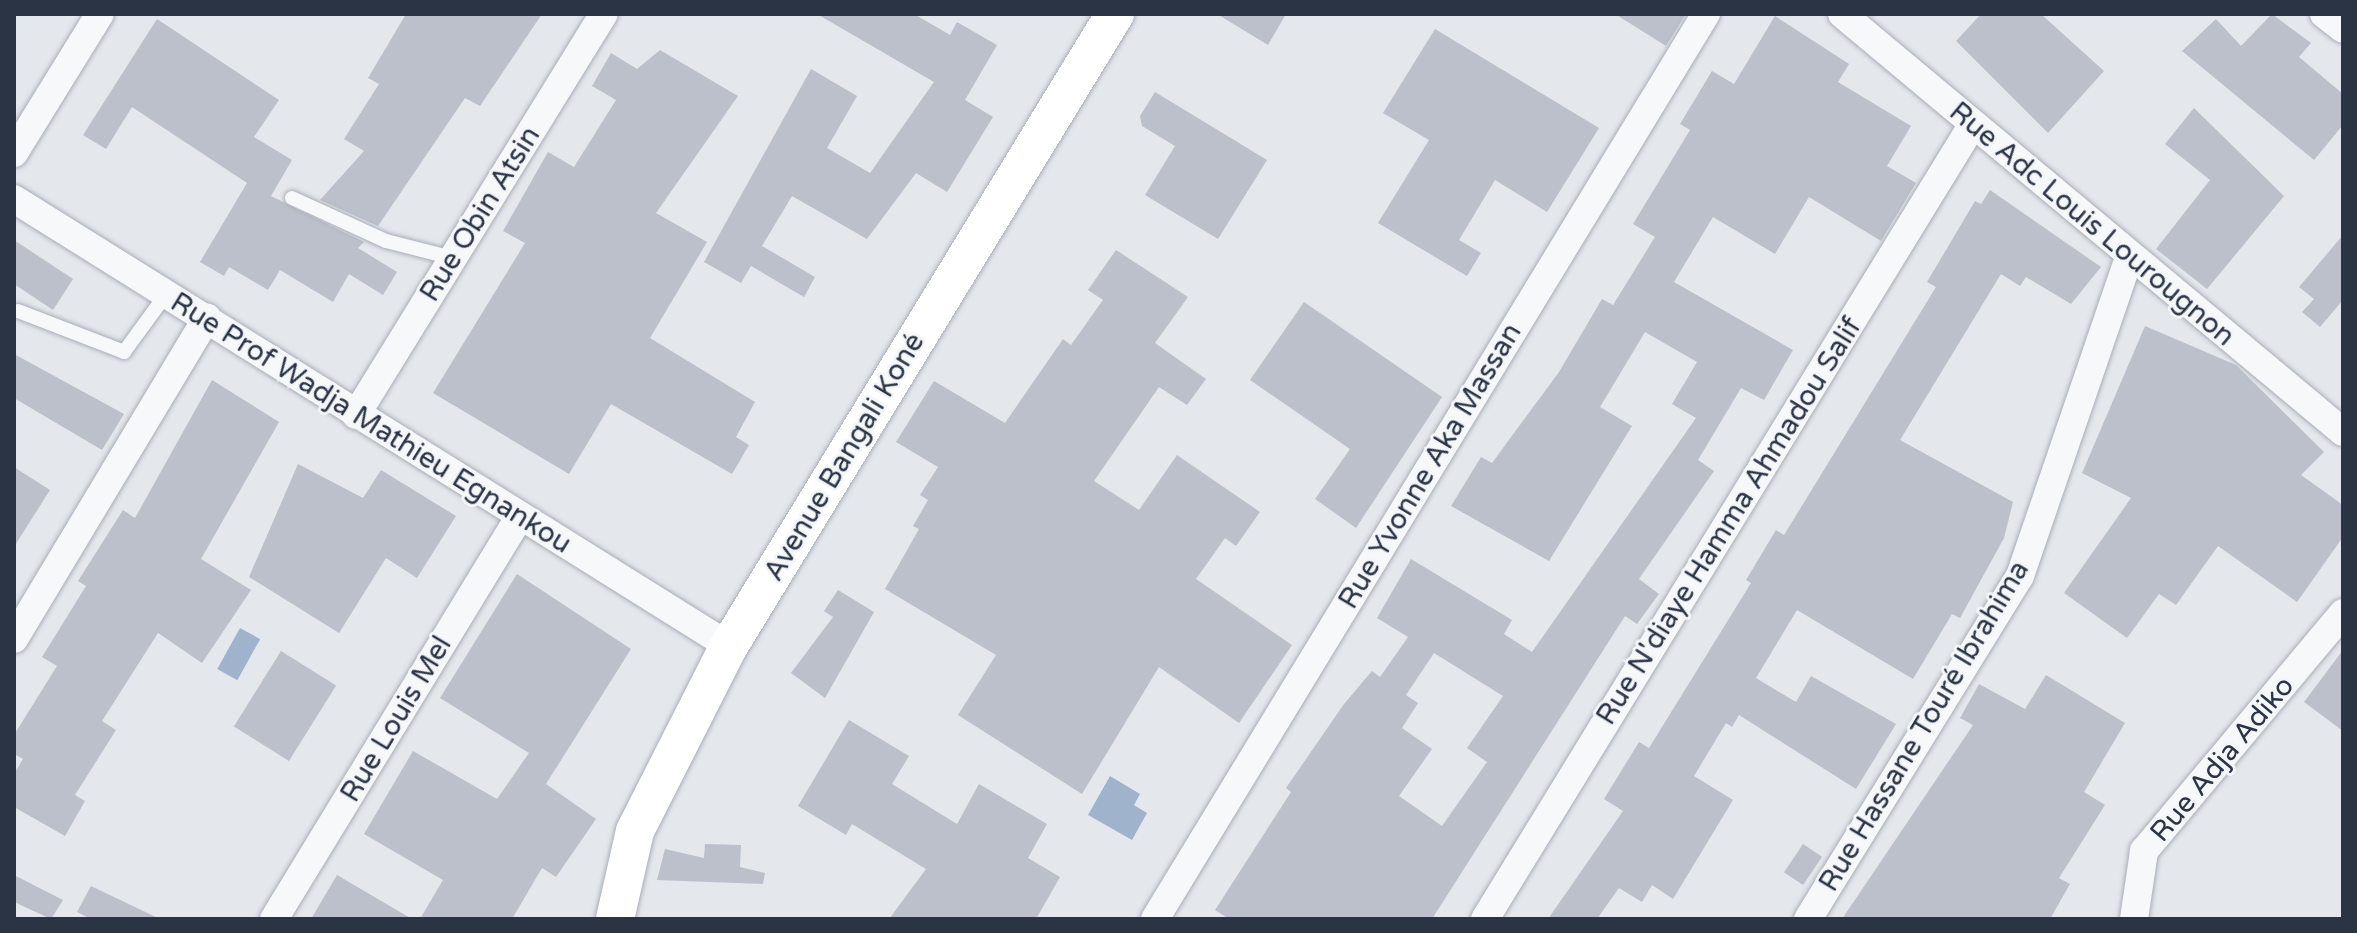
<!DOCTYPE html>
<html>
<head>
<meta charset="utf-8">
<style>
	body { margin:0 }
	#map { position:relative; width:2357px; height:933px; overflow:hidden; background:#e4e7ec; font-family:"Varela Round",sans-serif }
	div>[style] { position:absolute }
	.water>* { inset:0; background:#9fb4cc; transform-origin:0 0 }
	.building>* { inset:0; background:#bbc0ca; transform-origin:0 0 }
	.roads { filter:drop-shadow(0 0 2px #a9aeb7) drop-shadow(0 0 2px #a9aeb7) }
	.lane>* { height:14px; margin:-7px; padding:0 7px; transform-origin:7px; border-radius:7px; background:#f7f8fa }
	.street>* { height:28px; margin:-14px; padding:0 14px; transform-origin:14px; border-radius:14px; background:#f7f8fa }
	.secondary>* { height:38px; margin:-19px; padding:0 19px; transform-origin:19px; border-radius:19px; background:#fff }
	span { translate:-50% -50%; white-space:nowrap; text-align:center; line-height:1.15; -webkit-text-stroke:6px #f4f6f9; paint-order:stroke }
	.street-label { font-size:28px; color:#2b3445 }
	.frame { position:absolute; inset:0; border:16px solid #2b3445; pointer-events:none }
</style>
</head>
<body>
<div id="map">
	<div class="water">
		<div style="left:240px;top:628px;width:23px;height:47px;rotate:29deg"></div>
		<div style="clip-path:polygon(1110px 776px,1140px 794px,1134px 805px,1147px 813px,1132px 840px,1088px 815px)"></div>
	</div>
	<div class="building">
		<div style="clip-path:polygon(406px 14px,542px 14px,480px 106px,465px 98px,378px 226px,320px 200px,364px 151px,344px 139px,379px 84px,368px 78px)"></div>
		<div style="clip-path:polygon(817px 14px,914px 14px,950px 35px,957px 22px,997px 45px,965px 100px,993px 117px,947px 192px,916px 173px,867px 239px,792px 196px,762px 246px,815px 277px,804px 297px,751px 266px,741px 283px,704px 262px,811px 69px,857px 96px,827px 148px,870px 173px,934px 82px)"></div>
		<div style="clip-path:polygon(1217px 14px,1286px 14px,1268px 45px)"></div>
		<div style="clip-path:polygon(1615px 14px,1686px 14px,1666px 46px)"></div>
		<div style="clip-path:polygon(1981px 14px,2041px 14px,2104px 71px,2048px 133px,1956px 41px)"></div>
		<div style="clip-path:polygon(2272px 14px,2311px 43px,2299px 57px,2343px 94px,2343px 125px,2314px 160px,2182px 51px,2216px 19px,2241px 46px)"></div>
		<div style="clip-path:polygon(evenodd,1775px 16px,1849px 64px,1838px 82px,1911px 126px,1887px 166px,1916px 183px,1896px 216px,1881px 241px,1809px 197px,1775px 254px,1713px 217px,1674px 282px,1793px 350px,1764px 400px,1741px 388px,1698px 460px,1714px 471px,1639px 579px,1659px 594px,1637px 624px,1625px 616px,1432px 919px,1229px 919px,1215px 910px,1291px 792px,1286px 788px,1344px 704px,1372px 671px,1380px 677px,1408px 637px,1377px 618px,1411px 559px,1512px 620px,1504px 634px,1532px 652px,1696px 418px,1672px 404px,1697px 362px,1645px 332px,1600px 407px,1632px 426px,1549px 561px,1451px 506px,1481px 457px,1492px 463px,1559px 372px,1602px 299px,1613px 305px,1655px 237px,1633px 224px,1690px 130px,1680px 124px,1712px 71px,1734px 84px,1775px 16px,1434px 653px,1503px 696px,1467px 748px,1487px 762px,1442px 826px,1399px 796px,1432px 749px,1402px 728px,1418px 703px,1406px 695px,1434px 653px)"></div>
		<div style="clip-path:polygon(157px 19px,279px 100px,254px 137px,292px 160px,271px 196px,364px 242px,358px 248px,397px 272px,383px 295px,349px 274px,333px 302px,280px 270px,268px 290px,229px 267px,224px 276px,200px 262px,247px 183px,132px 107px,106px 149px,83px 135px)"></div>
		<div style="clip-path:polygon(1435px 29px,1599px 128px,1547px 212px,1495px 180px,1459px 240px,1481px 253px,1467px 276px,1378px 223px,1429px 140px,1383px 113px)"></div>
		<div style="clip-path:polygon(660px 50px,738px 96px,656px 213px,707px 242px,650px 338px,755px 402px,736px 437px,749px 445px,732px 474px,611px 404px,569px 474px,433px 393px,525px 243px,503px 231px,548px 152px,574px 167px,616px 100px,592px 86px,611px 53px,637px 69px)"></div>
		<div style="clip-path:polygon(1155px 92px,1267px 160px,1218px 239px,1145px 195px,1175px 146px,1142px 126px,1140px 116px)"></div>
		<div style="clip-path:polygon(2194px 108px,2284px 196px,2207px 289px,2156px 249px,2210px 180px,2165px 144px)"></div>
		<div style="clip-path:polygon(1990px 190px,2101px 267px,2071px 304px,2026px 277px,2020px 286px,2001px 274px,1900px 440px,2013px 502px,2004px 538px,1960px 618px,1952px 614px,1913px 679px,1797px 610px,1756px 678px,1796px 702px,1811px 676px,1896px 724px,1856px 789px,1739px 715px,1732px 727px,1726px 723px,1694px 776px,1733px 800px,1673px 899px,1652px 885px,1642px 902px,1619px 888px,1597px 919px,1548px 919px,1623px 811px,1604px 799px,1639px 742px,1649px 748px,1751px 583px,1746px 580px,1776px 530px,1784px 535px,1936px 287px,1927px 282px,1975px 201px,1981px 204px)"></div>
		<div style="clip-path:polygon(2343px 235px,2343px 300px,2320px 327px,2302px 312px,2314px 299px,2299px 287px)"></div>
		<div style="clip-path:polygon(14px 240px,73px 279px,53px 310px,14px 284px)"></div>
		<div style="clip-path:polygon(1116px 250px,1188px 297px,1155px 343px,1206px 379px,1187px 405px,1159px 387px,1094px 481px,1139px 510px,1177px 455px,1260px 512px,1236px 546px,1225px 538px,1196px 579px,1292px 645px,1239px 723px,1159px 667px,1082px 794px,958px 715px,996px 655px,885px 589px,919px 529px,913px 526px,928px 500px,920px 495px,938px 467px,896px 442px,934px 381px,1005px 423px,1063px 339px,1071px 345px,1103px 300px,1088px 290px)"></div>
		<div style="clip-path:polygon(1304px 302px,1442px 397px,1356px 528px,1315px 499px,1350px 449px,1250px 380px)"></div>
		<div style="clip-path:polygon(2145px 326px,2236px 365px,2324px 452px,2301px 475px,2343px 505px,2343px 537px,2297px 602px,2218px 546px,2176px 605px,2159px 594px,2127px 638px,2064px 593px,2131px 498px,2082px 473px)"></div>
		<div style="clip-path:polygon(14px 354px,124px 414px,102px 450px,14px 398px)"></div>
		<div style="clip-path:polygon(212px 380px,279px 422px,201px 559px,251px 590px,202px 663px,158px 633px,102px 721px,116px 730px,75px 795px,85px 801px,65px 836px,14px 807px,14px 774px,23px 759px,14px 754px,14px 735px,57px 666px,42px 657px,86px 586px,78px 581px,123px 510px,135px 518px)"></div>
		<div style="clip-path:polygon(298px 464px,363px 498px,381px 470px,456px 516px,417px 578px,386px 558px,339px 633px,249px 577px)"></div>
		<div style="clip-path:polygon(14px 467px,50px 490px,14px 547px)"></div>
		<div style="clip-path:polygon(517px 574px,631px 649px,546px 784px,596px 819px,556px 877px,542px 868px,512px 919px,420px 919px,443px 880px,364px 834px,413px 751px,497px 799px,529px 753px,440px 698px)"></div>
		<div style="clip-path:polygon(838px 590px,874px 612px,825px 698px,791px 673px,833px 617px,824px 611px)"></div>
		<div style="clip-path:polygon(2343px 650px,2343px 731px,2304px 702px)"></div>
		<div style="left:281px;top:651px;width:65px;height:89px;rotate:32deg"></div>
		<div style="clip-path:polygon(2046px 675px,2125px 723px,2084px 792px,2105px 805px,2059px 878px,2070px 884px,2050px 919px,1842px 919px,1973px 725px,1960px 718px,1979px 684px,2025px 709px)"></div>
		<div style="clip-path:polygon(849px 720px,909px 756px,892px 784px,957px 824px,979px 784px,1047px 824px,1028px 858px,1060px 877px,1036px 919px,889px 919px,926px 869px,852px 824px,846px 835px,798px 806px)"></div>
		<div style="clip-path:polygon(705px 844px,741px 845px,740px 867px,765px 873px,763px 884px,657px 880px,665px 849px,704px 858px)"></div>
		<div style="left:1803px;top:844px;width:23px;height:34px;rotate:34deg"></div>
		<div style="clip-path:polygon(14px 875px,63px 900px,51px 919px,14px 902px)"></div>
		<div style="clip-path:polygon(337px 875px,412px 919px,311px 919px)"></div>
		<div style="clip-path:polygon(91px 886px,160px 919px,91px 919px,77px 912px)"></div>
	</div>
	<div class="roads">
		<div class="lane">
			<div style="left:292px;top:198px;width:103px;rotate:24.6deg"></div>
			<div style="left:386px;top:241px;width:69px;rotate:14.2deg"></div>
			<div style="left:18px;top:311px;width:114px;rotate:21.1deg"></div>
			<div style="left:124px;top:352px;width:73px;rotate:-53.9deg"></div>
		</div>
		<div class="street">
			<div style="left:1842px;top:14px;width:652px;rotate:39.84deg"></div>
			<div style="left:2324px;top:14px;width:24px;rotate:38deg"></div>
			<div style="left:14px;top:153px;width:163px;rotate:-58.3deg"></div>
			<div style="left:14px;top:199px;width:843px;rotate:32.01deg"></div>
			<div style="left:356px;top:415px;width:471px;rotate:-58.3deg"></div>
			<div style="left:14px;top:639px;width:375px;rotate:-59deg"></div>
			<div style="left:274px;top:919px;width:470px;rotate:-58.6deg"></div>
			<div style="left:1155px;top:919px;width:1060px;rotate:-58.67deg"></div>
			<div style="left:1485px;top:919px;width:933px;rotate:-58.46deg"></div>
			<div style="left:1808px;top:919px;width:403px;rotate:-58.3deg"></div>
			<div style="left:2020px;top:576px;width:336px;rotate:-71.1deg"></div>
			<div style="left:2134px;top:919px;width:69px;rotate:-81.6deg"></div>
			<div style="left:2144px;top:851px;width:310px;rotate:-50.1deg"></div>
		</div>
		<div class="secondary">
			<div style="left:615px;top:919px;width:90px;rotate:-77.2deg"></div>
			<div style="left:635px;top:831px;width:208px;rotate:-63.1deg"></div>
			<div style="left:729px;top:646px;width:741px;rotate:-58.59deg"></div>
		</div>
	</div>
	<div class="street-label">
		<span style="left:480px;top:214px;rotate:-58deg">Rue Obin Atsin</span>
		<span style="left:2092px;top:224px;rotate:40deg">Rue Adc Louis Lourougnon</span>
		<span style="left:371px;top:423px;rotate:32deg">Rue Prof Wadja Mathieu Egnankou</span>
		<span style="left:844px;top:457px;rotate:-59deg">Avenue Bangali Koné</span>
		<span style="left:1430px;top:466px;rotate:-59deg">Rue Yvonne Aka Massan</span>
		<span style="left:1729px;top:521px;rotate:-58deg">Rue N'diaye Hamma Ahmadou Salif</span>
		<span style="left:396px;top:719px;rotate:-59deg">Rue Louis Mel</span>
		<span style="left:1924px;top:726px;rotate:-59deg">Rue Hassane Touré Ibrahima</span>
		<span style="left:2222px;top:759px;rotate:-50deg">Rue Adja Adiko</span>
	</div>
	<div class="frame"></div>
</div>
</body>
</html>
